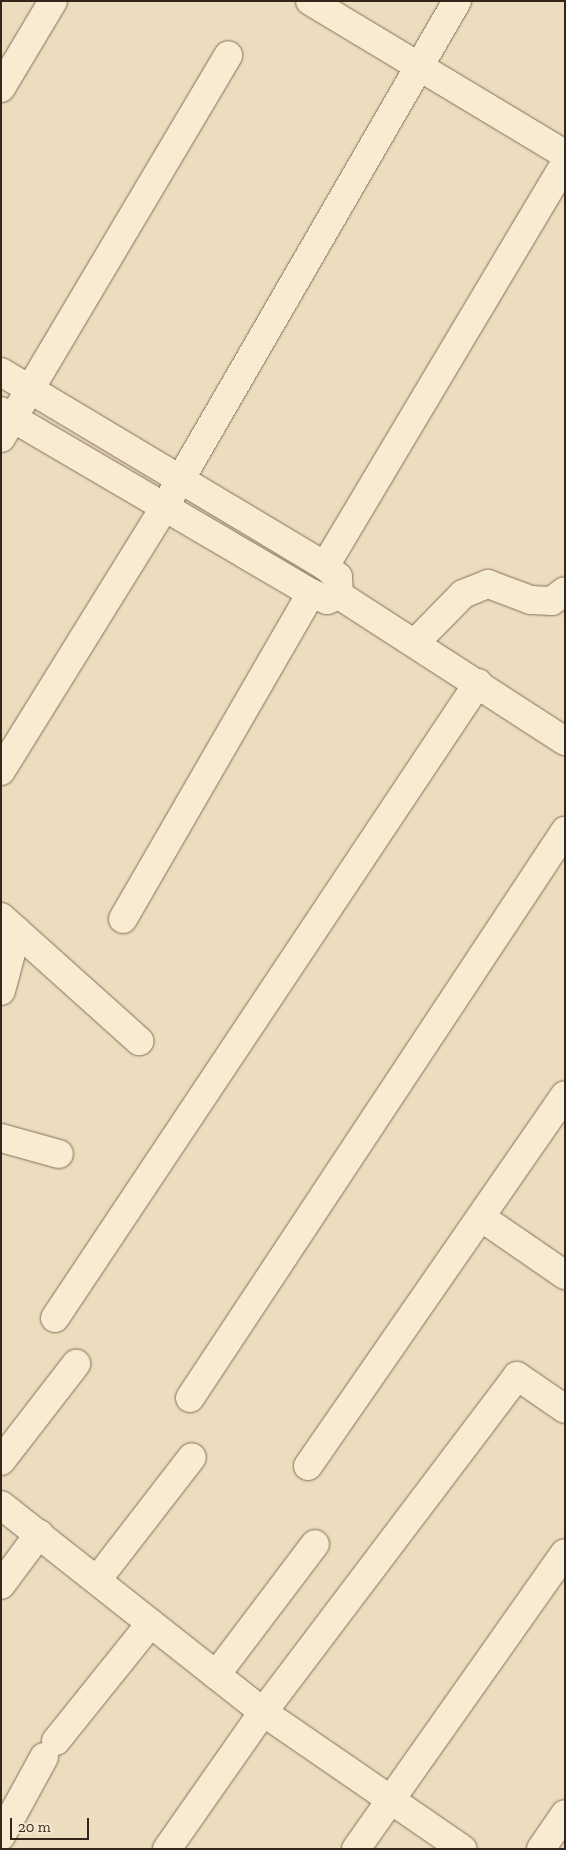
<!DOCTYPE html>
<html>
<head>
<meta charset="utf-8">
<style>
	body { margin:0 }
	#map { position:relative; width:566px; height:1850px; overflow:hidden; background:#ecddbf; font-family:"Zilla Slab",serif }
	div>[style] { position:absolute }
	.roads { filter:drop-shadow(0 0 1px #846e58) drop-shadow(0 0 1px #846e58) }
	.minor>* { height:28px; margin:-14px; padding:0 14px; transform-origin:14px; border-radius:14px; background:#f7ebd1 }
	span { translate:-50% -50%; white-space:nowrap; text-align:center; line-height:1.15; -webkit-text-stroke:4px #f4e8ce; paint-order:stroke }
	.frame { position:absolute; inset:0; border:2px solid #33271c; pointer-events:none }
	.scale { position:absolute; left:10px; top:1818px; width:79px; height:22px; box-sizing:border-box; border:2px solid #33271c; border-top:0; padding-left:6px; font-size:15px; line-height:18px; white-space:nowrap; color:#33271c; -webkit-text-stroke:4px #f4e8ce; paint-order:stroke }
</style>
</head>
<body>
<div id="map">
	<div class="roads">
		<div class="minor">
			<div style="left:310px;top:1px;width:297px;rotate:31deg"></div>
			<div style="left:1px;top:88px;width:101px;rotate:-59.1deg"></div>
			<div style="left:1px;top:372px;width:378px;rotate:30.9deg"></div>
			<div style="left:325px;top:566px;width:17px;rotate:40deg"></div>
			<div style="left:338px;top:577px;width:18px;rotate:87deg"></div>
			<div style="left:339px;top:595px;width:13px;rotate:157deg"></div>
			<div style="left:327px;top:600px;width:17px;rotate:-156deg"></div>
			<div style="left:311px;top:593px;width:359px;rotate:-149.6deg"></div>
			<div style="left:1px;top:438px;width:445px;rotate:-59.3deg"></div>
			<div style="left:325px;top:566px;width:469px;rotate:-59.2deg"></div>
			<div style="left:339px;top:595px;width:269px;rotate:32.9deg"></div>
			<div style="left:416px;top:642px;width:67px;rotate:-45.6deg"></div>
			<div style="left:463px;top:594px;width:27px;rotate:-22deg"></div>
			<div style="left:488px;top:584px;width:46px;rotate:20.4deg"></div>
			<div style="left:531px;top:600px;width:21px;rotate:3deg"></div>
			<div style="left:552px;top:601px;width:16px;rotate:-38deg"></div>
			<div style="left:1px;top:771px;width:312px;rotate:-58.2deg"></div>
			<div style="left:165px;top:506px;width:583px;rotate:-59.96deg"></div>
			<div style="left:1px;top:917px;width:186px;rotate:41.9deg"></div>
			<div style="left:123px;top:919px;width:376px;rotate:-60deg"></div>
			<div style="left:1px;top:991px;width:62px;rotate:-75.1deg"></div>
			<div style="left:1px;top:1138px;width:60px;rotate:15.4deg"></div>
			<div style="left:482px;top:1218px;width:101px;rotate:34.5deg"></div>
			<div style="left:55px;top:1318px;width:763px;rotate:-56.33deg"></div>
			<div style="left:190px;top:1398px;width:680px;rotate:-56.52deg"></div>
			<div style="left:1px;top:1461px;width:123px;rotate:-52.3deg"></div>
			<div style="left:308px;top:1466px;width:451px;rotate:-55.3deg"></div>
			<div style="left:1px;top:1505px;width:334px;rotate:38.3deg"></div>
			<div style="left:263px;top:1712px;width:242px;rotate:34.5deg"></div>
			<div style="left:97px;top:1580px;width:155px;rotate:-52.3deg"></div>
			<div style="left:1px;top:1585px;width:64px;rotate:-53.3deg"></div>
			<div style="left:216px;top:1675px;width:164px;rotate:-52.9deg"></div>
			<div style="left:56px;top:1741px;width:151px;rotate:-51.2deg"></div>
			<div style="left:1px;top:1836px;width:90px;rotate:-61.4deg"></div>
			<div style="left:167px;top:1849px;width:167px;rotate:-55deg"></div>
			<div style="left:263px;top:1712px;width:421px;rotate:-52.9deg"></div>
			<div style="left:517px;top:1376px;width:58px;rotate:34.5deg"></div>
			<div style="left:356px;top:1849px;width:362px;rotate:-54.8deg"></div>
			<div style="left:541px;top:1849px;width:42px;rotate:-55.6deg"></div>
		</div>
	</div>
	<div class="frame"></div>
	<div class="scale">20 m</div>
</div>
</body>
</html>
